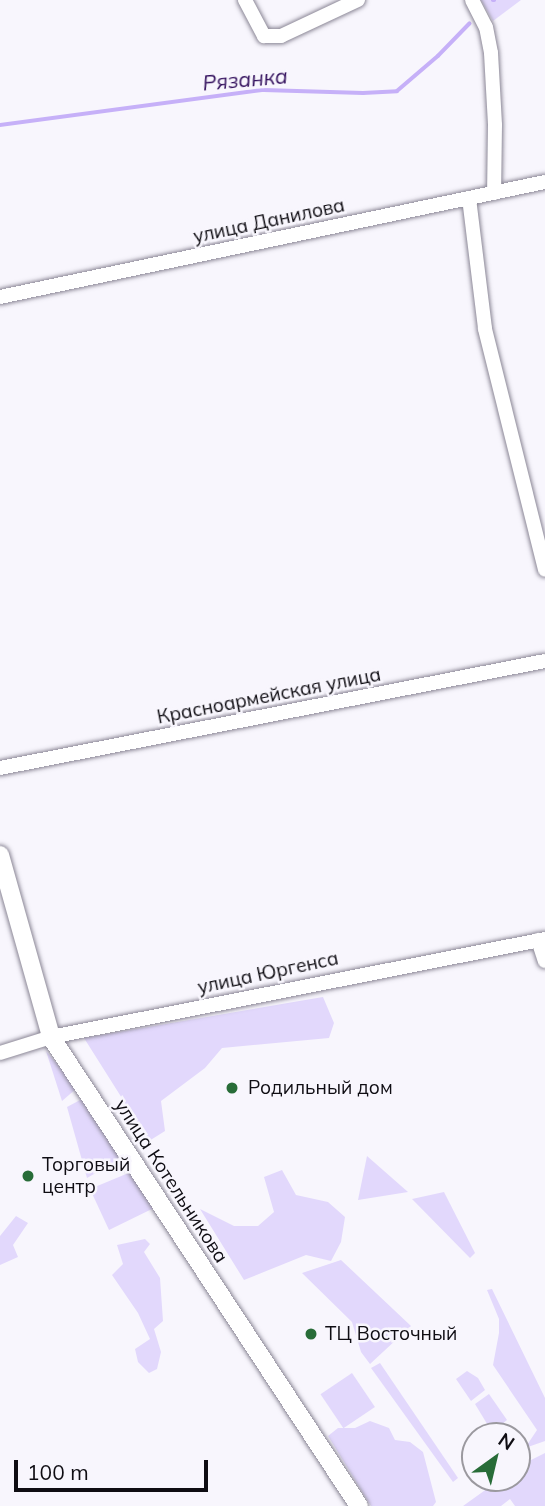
<!DOCTYPE html>
<html>
<head>
<meta charset="utf-8">
<style>
	body { margin:0 }
	#map { position:relative; width:545px; height:1506px; overflow:hidden; background:#f8f6fd; font-family:Mulish,sans-serif }
	div>[style] { position:absolute }
	.green>* { inset:0; background:#e2d8fc; transform-origin:0 0 }
	.stream>* { height:3.5px; margin:-1.75px; padding:0 1.75px; transform-origin:1.75px; border-radius:1.75px; background:#c6b0f8 }
	.roads { filter:drop-shadow(0 0 2px #8b8796) drop-shadow(0 0 2px #8b8796) }
	.minor>* { height:14px; margin:-7px; padding:0 7px; transform-origin:7px; border-radius:7px; background:#fff }
	.tertiary>* { height:18px; margin:-9px; padding:0 9px; transform-origin:9px; border-radius:9px; background:#fff }
	.dots>* { width:19px; height:19px; translate:-50% -50%; box-sizing:border-box; border:4px solid #f8f6fd; border-radius:50% }
	span { translate:-50% -50%; white-space:nowrap; text-align:center; line-height:1.15; -webkit-text-stroke:5px #f8f6fd; paint-order:stroke }
	.street-label { font-size:19px; color:#0f0d13 }
	.poi-label { font-size:19px; color:#0f0d13 }
	.left { translate:0 -50%; text-align:left }
	.water-label { font-size:21px; color:#33105d; font-style:italic }
	.north { position:absolute; left:461px; top:1422px; width:70px; height:70px; box-sizing:border-box; background:#f8f6fd; border:2px solid #9b999f; border-radius:50%; rotate:34deg; font-size:19px; font-weight:700; line-height:28px; text-align:center; color:#0f0d13 }
	.north::after { content:''; display:block; margin:auto; width:24px; height:32px; background:#286c38; clip-path:polygon(50% 0,100% 100%,50% 72%,0 100%) }
	.scale { position:absolute; left:14px; top:1460px; width:194px; height:32px; box-sizing:border-box; border:4px solid #0f0d13; border-top:0; padding-left:9px; font-size:21px; line-height:24px; white-space:nowrap; color:#0f0d13; -webkit-text-stroke:5px #f8f6fd; paint-order:stroke }
</style>
</head>
<body>
<div id="map">
	<div class="green">
		<div style="clip-path:polygon(481px 0,521px 0,493px 21px)"></div>
		<div style="clip-path:polygon(323px 997px,334px 1023px,329px 1038px,222px 1048px,205px 1068px,161px 1101px,165px 1131px,149px 1141px,84px 1038px)"></div>
		<div style="clip-path:polygon(46px 1051px,77px 1088px,62px 1101px)"></div>
		<div style="clip-path:polygon(82px 1099px,120px 1156px,115px 1162px,87px 1178px,67px 1107px)"></div>
		<div style="clip-path:polygon(367px 1156px,408px 1192px,358px 1200px)"></div>
		<div style="clip-path:polygon(282px 1170px,296px 1195px,328px 1202px,345px 1217px,341px 1242px,331px 1261px,306px 1255px,244px 1280px,200px 1209px,234px 1226px,258px 1226px,274px 1212px,264px 1177px)"></div>
		<div style="clip-path:polygon(131px 1172px,156px 1207px,109px 1230px,90px 1189px)"></div>
		<div style="clip-path:polygon(444px 1192px,475px 1253px,470px 1258px,412px 1199px)"></div>
		<div style="clip-path:polygon(16px 1216px,28px 1223px,13px 1245px,18px 1257px,0 1265px,0 1236px)"></div>
		<div style="clip-path:polygon(145px 1239px,150px 1244px,144px 1252px,160px 1278px,163px 1321px,154px 1329px,161px 1352px,157px 1369px,149px 1373px,138px 1362px,135px 1349px,150px 1339px,138px 1313px,112px 1275px,123px 1264px,117px 1245px)"></div>
		<div style="clip-path:polygon(341px 1260px,411px 1326px,370px 1364px,361px 1352px,352px 1322px,302px 1273px)"></div>
		<div style="clip-path:polygon(492px 1289px,545px 1398px,545px 1441px,525px 1448px,537px 1430px,493px 1365px,499px 1333px,499px 1319px,487px 1290px)"></div>
		<div style="clip-path:polygon(380px 1363px,458px 1478px,453px 1482px,371px 1368px)"></div>
		<div style="clip-path:polygon(467px 1371px,478px 1378px,485px 1390px,471px 1401px,456px 1379px)"></div>
		<div style="left:352px;top:1373px;width:41px;height:38px;rotate:56deg"></div>
		<div style="clip-path:polygon(489px 1394px,507px 1420px,492px 1432px,475px 1404px)"></div>
		<div style="clip-path:polygon(370px 1421px,389px 1428px,395px 1440px,410px 1442px,423px 1452px,436px 1502px,433px 1506px,371px 1506px,328px 1436px,338px 1428px,355px 1428px)"></div>
		<div style="clip-path:polygon(545px 1453px,545px 1506px,515px 1506px,510px 1499px,501px 1506px,463px 1506px,502px 1478px,517px 1478px,517px 1467px)"></div>
	</div>
	<div class="stream">
		<div style="left:493px;top:0;width:1px"></div>
		<div style="left:0;top:125px;width:266px;rotate:-7.6deg"></div>
		<div style="left:264px;top:90px;width:99px;rotate:1.7deg"></div>
		<div style="left:363px;top:93px;width:34px;rotate:-3deg"></div>
		<div style="left:397px;top:91px;width:54px;rotate:-40.5deg"></div>
		<div style="left:438px;top:56px;width:45px;rotate:-45.9deg"></div>
	</div>
	<div class="roads">
		<div class="minor">
			<div style="left:245px;top:0;width:41px;rotate:62.2deg"></div>
			<div style="left:264px;top:36px;width:17px"></div>
			<div style="left:281px;top:36px;width:85px;rotate:-25.1deg"></div>
			<div style="left:472px;top:0;width:30px;rotate:63deg"></div>
			<div style="left:486px;top:27px;width:26px;rotate:79deg"></div>
			<div style="left:491px;top:53px;width:72px;rotate:86.8deg"></div>
			<div style="left:495px;top:125px;width:68px;rotate:90.8deg"></div>
			<div style="left:469px;top:198px;width:132px;rotate:83deg"></div>
			<div style="left:485px;top:329px;width:248px;rotate:76deg"></div>
			<div style="left:0;top:297px;width:557px;rotate:-11.92deg"></div>
			<div style="left:0;top:768px;width:555px;rotate:-11.11deg"></div>
			<div style="left:538px;top:940px;width:22px;rotate:72deg"></div>
			<div style="left:0;top:1053px;width:53px;rotate:-17.4deg"></div>
			<div style="left:51px;top:1037px;width:504px;rotate:-11.22deg"></div>
		</div>
		<div class="tertiary">
			<div style="left:0;top:855px;width:189px;rotate:74.3deg"></div>
			<div style="left:51px;top:1037px;width:561px;rotate:56.71deg"></div>
		</div>
	</div>
	<div class="dots">
		<div style="left:232px;top:1088px;background:#286c38"></div>
		<div style="left:28px;top:1176px;background:#286c38"></div>
		<div style="left:311px;top:1334px;background:#286c38"></div>
	</div>
	<div class="street-label">
		<span style="left:269px;top:221px;rotate:-12deg">улица Данилова</span>
		<span style="left:269px;top:696px;rotate:-11deg">Красноармейская улица</span>
		<span style="left:268px;top:973px;rotate:-12deg">улица Юргенса</span>
		<span style="left:171px;top:1181px;rotate:57deg">улица Котельникова</span>
	</div>
	<div class="poi-label">
		<span class="left" style="left:248px;top:1088px">Родильный дом</span>
		<span class="left" style="left:42px;top:1176px">Торговый<br>центр</span>
		<span class="left" style="left:325px;top:1334px">ТЦ Восточный</span>
	</div>
	<div class="water-label">
		<span style="left:245px;top:79px;rotate:-5deg">Рязанка</span>
	</div>
	<div class="north">N</div>
	<div class="scale">100 m</div>
</div>
</body>
</html>
